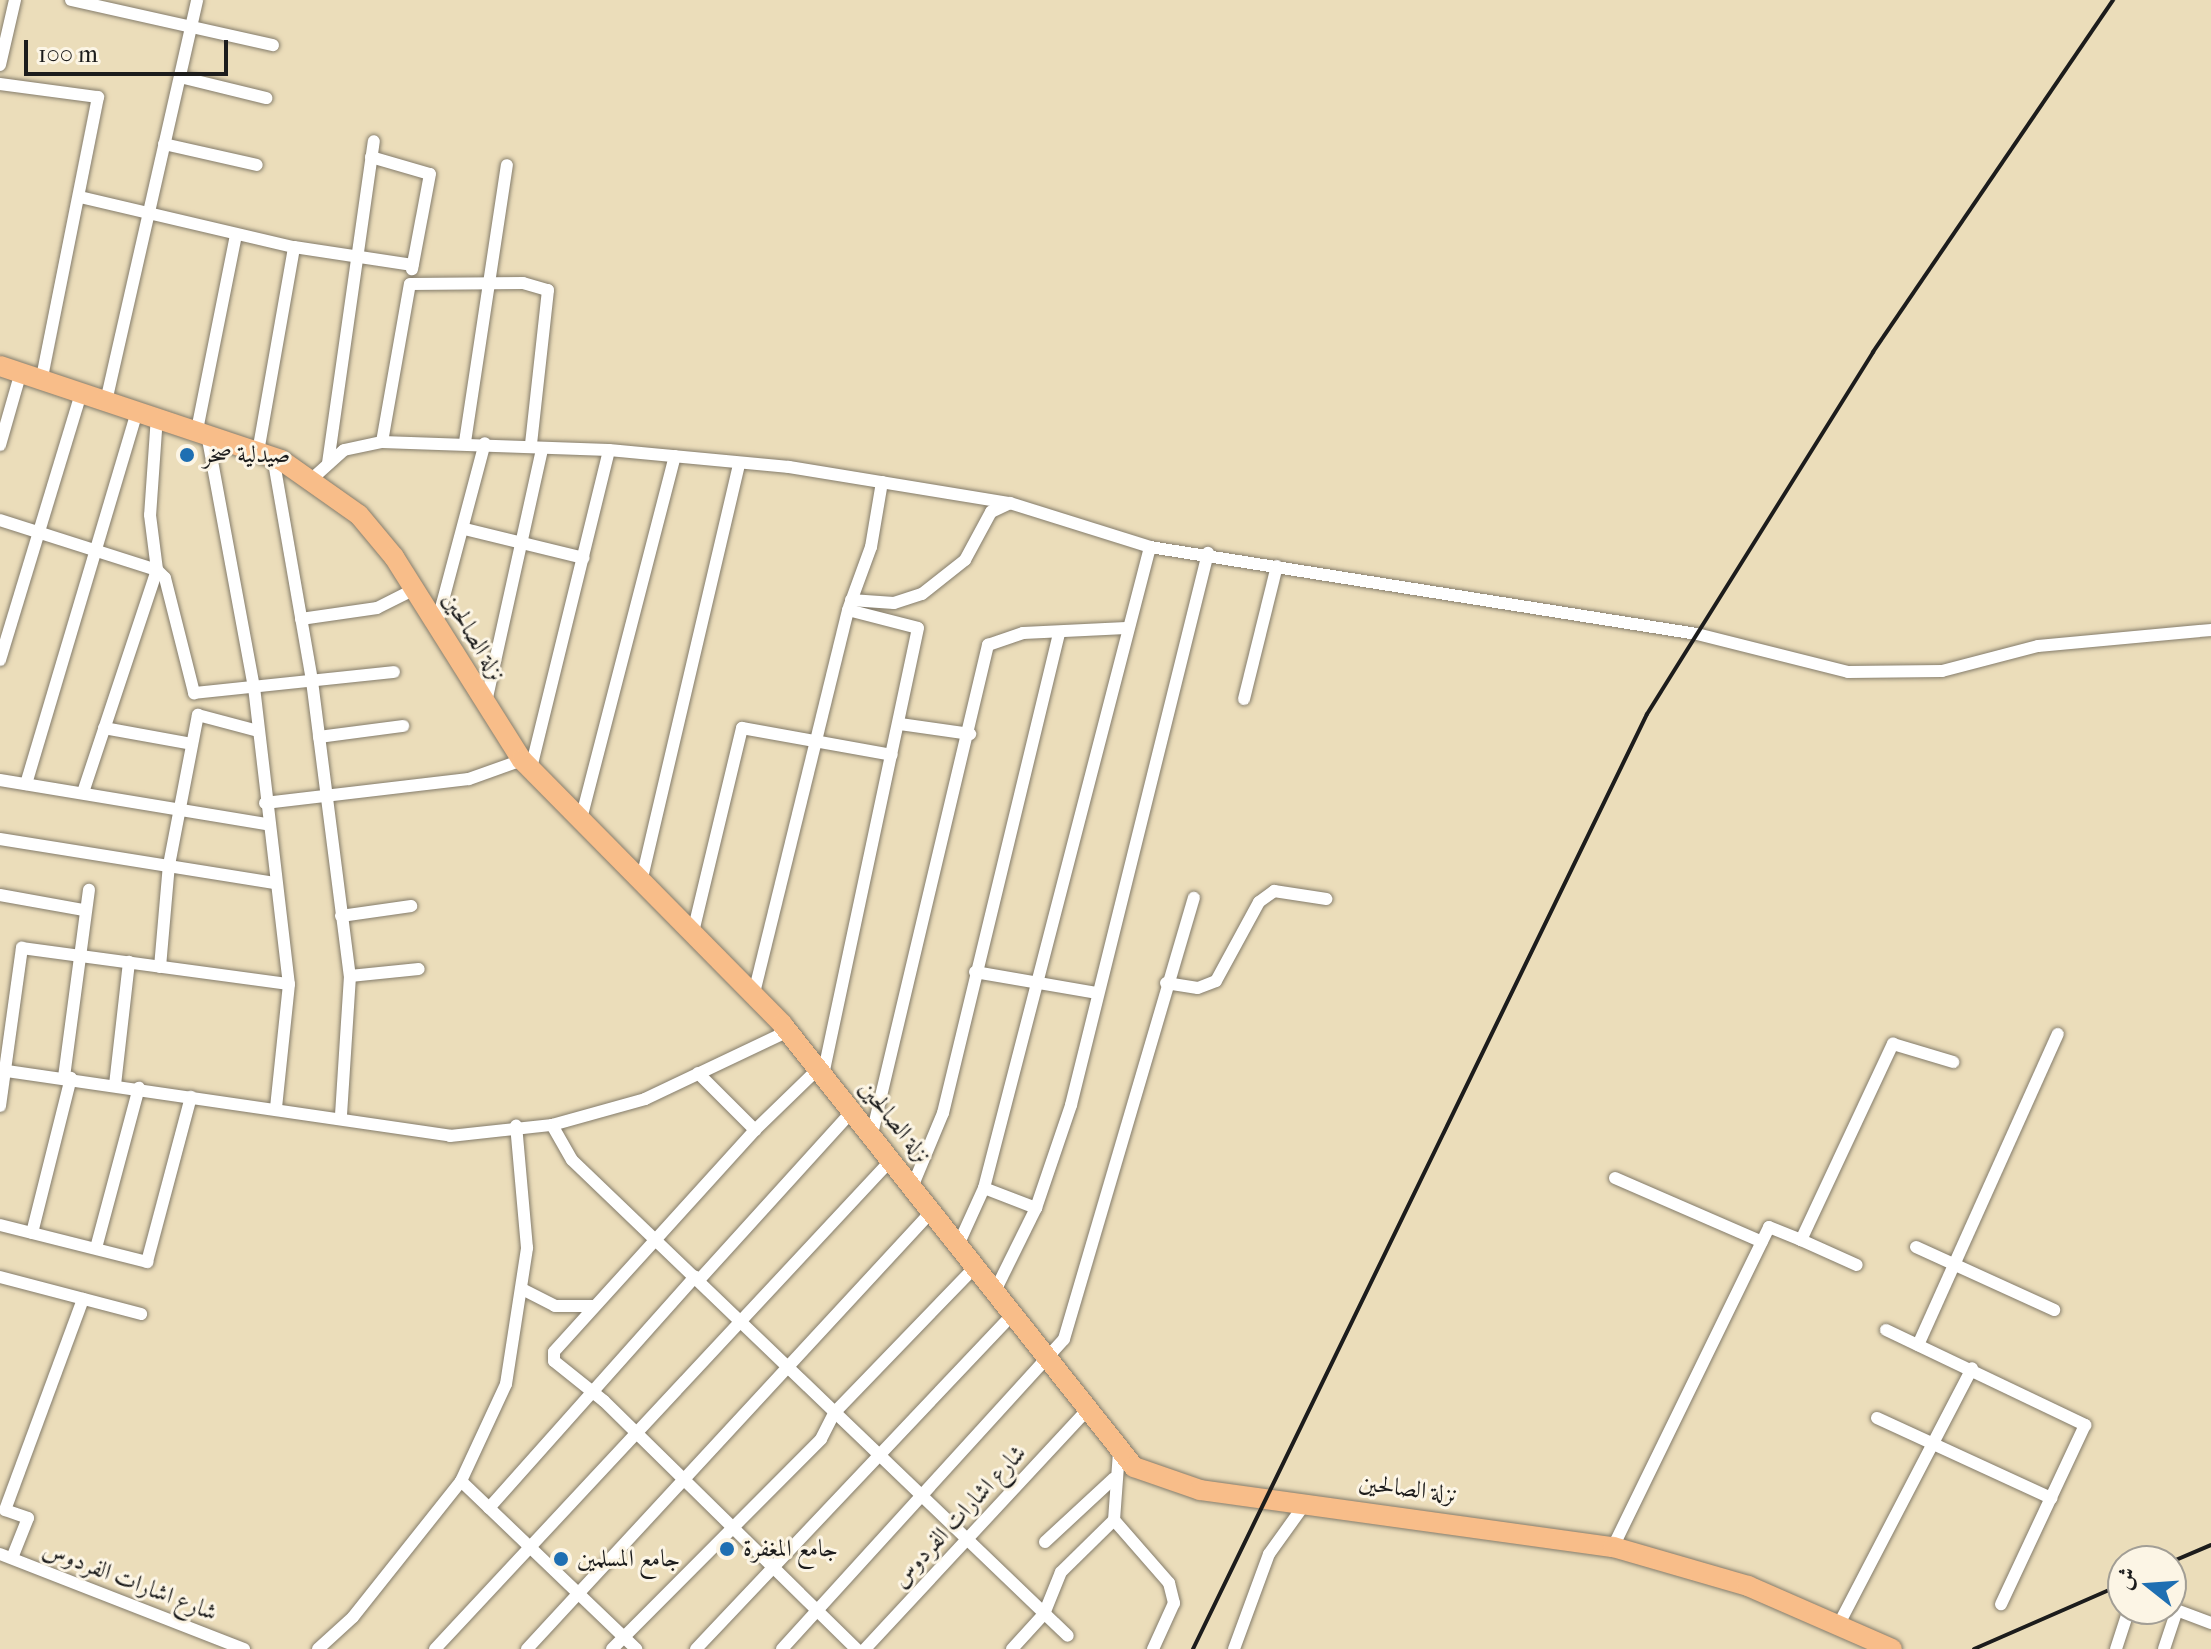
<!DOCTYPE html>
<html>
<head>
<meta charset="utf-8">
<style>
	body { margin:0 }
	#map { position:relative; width:2211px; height:1649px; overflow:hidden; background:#ebddba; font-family:"IM FELL French Canon",Amiri,serif }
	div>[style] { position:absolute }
	.roads { filter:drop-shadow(0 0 2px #847c6b) drop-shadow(0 0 2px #847c6b) }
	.minor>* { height:12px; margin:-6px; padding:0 6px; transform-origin:6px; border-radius:6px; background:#fff }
	.primary>* { height:20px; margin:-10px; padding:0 10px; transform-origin:10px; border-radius:10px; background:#f8bd89 }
	.rail>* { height:4px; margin:-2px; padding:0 2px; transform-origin:2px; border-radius:2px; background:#1c1c1c }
	.dots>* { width:22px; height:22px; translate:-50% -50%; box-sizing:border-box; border:4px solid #fcf5e5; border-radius:50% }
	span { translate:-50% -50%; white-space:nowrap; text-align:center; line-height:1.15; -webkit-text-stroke:6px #fcf5e5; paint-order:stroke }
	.poi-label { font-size:24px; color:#1c1c1c }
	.left { translate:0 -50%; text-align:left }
	.street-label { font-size:24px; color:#1c1c1c }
	.north { position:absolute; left:2107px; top:1545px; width:80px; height:80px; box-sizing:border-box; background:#fcf5e5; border:2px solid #a29e95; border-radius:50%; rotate:287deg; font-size:22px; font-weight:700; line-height:32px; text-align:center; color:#1c1c1c }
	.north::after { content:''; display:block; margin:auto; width:28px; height:36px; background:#1f6fb2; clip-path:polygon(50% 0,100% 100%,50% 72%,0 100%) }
	.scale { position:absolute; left:24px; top:40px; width:204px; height:36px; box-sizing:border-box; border:4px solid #1c1c1c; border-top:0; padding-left:10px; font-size:24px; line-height:28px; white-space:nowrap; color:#1c1c1c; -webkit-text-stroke:6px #fcf5e5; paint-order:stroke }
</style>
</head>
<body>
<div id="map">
	<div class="roads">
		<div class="minor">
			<div style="left:71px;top:0;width:207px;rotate:12.6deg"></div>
			<div style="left:0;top:65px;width:67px;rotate:-77deg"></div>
			<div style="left:180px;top:77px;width:89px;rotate:13.7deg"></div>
			<div style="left:0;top:84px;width:99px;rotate:7.6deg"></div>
			<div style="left:98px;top:97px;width:287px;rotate:101.3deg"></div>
			<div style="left:164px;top:144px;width:95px;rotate:12.7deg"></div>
			<div style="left:371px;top:157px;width:61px;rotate:16.1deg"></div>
			<div style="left:430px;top:174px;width:97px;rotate:100.7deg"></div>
			<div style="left:80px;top:197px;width:220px;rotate:13.2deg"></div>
			<div style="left:294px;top:247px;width:120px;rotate:8.6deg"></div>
			<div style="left:107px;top:397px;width:407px;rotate:-77.2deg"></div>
			<div style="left:157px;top:416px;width:99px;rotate:94deg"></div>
			<div style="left:150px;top:515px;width:55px;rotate:82.7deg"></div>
			<div style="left:157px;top:570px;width:11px;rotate:45deg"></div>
			<div style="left:165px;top:578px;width:119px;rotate:75.8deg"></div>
			<div style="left:194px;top:693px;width:201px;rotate:-6deg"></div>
			<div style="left:197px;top:430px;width:199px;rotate:-78.7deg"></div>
			<div style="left:207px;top:434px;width:257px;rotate:79.5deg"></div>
			<div style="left:254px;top:687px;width:299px;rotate:83.3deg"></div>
			<div style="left:289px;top:984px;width:125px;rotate:96deg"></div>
			<div style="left:382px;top:442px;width:160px;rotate:-80deg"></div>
			<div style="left:410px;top:284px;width:113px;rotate:-0.5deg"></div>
			<div style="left:523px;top:283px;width:26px;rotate:16deg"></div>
			<div style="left:548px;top:290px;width:156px;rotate:96.3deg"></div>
			<div style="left:465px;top:442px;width:280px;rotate:-81.4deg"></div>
			<div style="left:0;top:445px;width:76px;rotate:-74deg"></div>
			<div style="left:258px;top:452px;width:208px;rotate:-80deg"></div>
			<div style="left:273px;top:457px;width:227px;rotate:80.1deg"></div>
			<div style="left:312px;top:681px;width:297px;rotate:82.7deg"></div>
			<div style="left:350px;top:976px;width:140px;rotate:93.7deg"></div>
			<div style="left:328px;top:463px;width:325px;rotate:-81.9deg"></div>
			<div style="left:314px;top:477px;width:40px;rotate:-42deg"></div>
			<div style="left:344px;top:450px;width:39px;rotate:-12deg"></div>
			<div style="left:382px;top:442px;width:227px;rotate:2deg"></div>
			<div style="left:609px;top:450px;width:181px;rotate:5.4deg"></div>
			<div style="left:789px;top:467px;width:224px;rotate:9.3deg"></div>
			<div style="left:1010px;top:503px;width:147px;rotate:17.4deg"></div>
			<div style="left:1150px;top:547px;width:554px;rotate:9.04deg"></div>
			<div style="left:1697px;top:634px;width:156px;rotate:14.1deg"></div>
			<div style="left:1848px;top:672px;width:94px;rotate:-0.6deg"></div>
			<div style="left:1942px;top:671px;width:99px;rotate:-14.6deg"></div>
			<div style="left:2038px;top:646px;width:174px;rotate:-5.3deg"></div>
			<div style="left:0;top:520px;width:165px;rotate:17.7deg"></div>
			<div style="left:157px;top:570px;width:235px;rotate:108.4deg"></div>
			<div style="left:465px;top:529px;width:122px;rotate:13.7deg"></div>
			<div style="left:851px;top:600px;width:43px;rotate:4deg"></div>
			<div style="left:894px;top:603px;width:29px;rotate:-18deg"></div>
			<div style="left:922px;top:594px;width:55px;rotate:-38.3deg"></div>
			<div style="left:965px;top:560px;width:55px;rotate:-61.6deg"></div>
			<div style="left:991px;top:512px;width:21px;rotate:-25deg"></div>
			<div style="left:849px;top:607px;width:64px;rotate:-69.9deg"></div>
			<div style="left:871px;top:547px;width:66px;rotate:-80.4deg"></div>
			<div style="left:301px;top:619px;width:77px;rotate:-8.2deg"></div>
			<div style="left:377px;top:608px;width:42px;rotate:-26.6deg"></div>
			<div style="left:437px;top:623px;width:186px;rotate:-75.1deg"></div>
			<div style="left:0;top:660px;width:282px;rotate:-73.1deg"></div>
			<div style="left:1244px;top:699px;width:137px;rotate:-76.1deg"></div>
			<div style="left:486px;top:702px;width:259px;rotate:-77.5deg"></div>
			<div style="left:900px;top:724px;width:71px;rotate:8.1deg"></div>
			<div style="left:104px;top:728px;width:89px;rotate:10.3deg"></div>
			<div style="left:319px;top:737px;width:85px;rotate:-7.5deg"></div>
			<div style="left:531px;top:768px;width:327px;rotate:-76.2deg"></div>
			<div style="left:0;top:780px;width:271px;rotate:9.4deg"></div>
			<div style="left:26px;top:784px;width:391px;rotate:-73.4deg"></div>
			<div style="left:265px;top:803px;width:205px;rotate:-6.7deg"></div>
			<div style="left:469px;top:779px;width:56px;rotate:-19.7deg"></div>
			<div style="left:581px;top:819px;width:375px;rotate:-75.5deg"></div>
			<div style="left:0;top:839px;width:278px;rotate:9.1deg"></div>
			<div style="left:642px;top:878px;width:426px;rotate:-76.8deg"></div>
			<div style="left:0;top:895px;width:84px;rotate:10.2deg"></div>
			<div style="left:341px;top:916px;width:71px;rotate:-8.1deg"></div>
			<div style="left:693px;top:932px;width:210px;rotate:-76.5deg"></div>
			<div style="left:742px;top:728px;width:152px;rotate:10.2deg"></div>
			<div style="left:160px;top:967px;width:102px;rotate:-85deg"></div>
			<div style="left:169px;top:865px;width:153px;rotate:-79.1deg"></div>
			<div style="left:198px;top:715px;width:62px;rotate:14.9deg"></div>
			<div style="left:975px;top:972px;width:123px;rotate:9.8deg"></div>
			<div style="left:350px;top:976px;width:69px;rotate:-5.8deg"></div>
			<div style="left:1166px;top:983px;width:32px;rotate:9deg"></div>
			<div style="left:1198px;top:988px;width:19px;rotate:-21deg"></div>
			<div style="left:1216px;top:981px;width:90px;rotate:-61.4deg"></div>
			<div style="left:1259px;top:902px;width:19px;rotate:-36deg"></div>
			<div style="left:1274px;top:891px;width:53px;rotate:8.7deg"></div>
			<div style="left:754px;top:993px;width:394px;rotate:-76.2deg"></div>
			<div style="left:848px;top:610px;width:72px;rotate:14.4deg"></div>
			<div style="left:918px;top:628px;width:456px;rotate:102deg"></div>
			<div style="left:0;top:1070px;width:455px;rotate:8.3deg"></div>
			<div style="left:450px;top:1136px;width:103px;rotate:-6.2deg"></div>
			<div style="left:552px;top:1125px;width:97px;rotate:-15.6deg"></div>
			<div style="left:645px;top:1099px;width:158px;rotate:-25.4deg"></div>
			<div style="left:698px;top:1073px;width:81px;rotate:45deg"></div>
			<div style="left:755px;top:1130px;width:299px;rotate:132.2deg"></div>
			<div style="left:554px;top:1352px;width:9px;rotate:90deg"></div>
			<div style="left:554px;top:1361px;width:64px;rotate:38.7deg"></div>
			<div style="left:604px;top:1401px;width:354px;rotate:44.5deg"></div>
			<div style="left:64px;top:1077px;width:189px;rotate:-82.4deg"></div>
			<div style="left:115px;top:1085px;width:124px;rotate:-83.5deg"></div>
			<div style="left:0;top:1106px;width:160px;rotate:-82.1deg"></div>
			<div style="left:22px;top:948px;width:269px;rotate:7.7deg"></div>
			<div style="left:552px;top:1125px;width:40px;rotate:60.3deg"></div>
			<div style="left:572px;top:1160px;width:687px;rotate:43.82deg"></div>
			<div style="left:755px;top:1130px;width:89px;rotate:-44.1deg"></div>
			<div style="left:872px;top:1134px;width:503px;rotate:-76.66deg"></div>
			<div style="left:988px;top:645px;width:37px;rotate:-19deg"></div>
			<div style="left:1023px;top:633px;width:103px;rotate:-2.8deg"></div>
			<div style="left:1615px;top:1178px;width:160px;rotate:23.5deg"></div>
			<div style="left:913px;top:1185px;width:78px;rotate:-67.4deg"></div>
			<div style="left:943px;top:1113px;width:493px;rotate:-76.4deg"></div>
			<div style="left:984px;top:1188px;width:56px;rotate:21deg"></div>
			<div style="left:0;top:1225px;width:152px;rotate:14.1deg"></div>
			<div style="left:147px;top:1262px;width:171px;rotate:-75.1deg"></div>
			<div style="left:32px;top:1233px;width:160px;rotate:-75.9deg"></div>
			<div style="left:1801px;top:1240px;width:61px;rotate:24.1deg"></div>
			<div style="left:959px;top:1243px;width:60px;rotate:-65.6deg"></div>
			<div style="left:984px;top:1188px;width:662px;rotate:-75.48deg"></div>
			<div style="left:1916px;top:1247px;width:152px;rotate:24.5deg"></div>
			<div style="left:96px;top:1248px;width:166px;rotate:-75deg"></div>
			<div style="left:0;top:1277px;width:146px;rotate:14.7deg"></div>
			<div style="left:699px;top:1280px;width:229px;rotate:-47.8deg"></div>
			<div style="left:524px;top:1290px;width:35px;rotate:27deg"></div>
			<div style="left:555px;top:1306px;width:39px"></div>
			<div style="left:995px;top:1291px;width:93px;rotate:-63.7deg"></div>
			<div style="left:1036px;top:1208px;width:109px;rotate:-71.2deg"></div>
			<div style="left:1071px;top:1105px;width:569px;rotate:-76.06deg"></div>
			<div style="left:1886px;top:1330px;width:221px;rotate:25.5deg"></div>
			<div style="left:2085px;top:1425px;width:198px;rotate:115.1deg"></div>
			<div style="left:1918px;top:1345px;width:341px;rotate:-65.8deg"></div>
			<div style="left:1877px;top:1418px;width:192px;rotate:24.7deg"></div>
			<div style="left:1119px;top:1452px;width:68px;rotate:94.2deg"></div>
			<div style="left:1114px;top:1520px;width:84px;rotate:48.9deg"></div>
			<div style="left:1169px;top:1583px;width:21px;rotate:76deg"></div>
			<div style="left:1174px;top:1603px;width:51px;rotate:114.5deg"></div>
			<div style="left:461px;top:1481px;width:243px;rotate:43.8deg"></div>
			<div style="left:489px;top:1508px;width:310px;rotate:-48.3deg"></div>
			<div style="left:1045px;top:1542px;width:94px;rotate:-42.8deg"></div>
			<div style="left:1613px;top:1547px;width:356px;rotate:-64deg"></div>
			<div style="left:1769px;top:1227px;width:35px;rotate:22deg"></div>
			<div style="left:1801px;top:1240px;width:217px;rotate:-64.9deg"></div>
			<div style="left:1893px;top:1044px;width:63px;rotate:16.7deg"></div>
			<div style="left:0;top:1554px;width:262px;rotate:21.3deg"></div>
			<div style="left:12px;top:1558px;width:43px;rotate:-68.2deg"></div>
			<div style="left:28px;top:1518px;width:24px;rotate:-161deg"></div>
			<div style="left:5px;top:1510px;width:225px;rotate:-69.7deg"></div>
			<div style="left:2171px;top:1608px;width:43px;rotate:20.6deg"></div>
			<div style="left:1840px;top:1622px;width:286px;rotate:-62.5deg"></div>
			<div style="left:318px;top:1649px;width:47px;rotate:-42.4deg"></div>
			<div style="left:353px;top:1617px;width:174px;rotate:-51.5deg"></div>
			<div style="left:461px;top:1481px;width:107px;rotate:-65.1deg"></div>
			<div style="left:506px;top:1384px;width:138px;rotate:-81.2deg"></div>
			<div style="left:527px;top:1248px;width:123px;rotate:-95.1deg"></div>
			<div style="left:435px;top:1649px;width:670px;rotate:-47deg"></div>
			<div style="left:527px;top:1649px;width:598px;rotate:-47.24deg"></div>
			<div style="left:612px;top:1649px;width:296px;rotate:-45.1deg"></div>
			<div style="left:821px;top:1439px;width:30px;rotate:-63deg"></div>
			<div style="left:835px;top:1412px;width:203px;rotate:-46deg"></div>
			<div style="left:696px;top:1649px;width:460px;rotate:-46.6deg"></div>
			<div style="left:782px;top:1649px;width:419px;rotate:-47.7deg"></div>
			<div style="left:1064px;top:1339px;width:460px;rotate:-73.6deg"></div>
			<div style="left:865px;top:1649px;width:322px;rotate:-47.1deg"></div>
			<div style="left:1012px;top:1649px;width:47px;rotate:-47.6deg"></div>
			<div style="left:1044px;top:1614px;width:45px;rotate:-68deg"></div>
			<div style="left:1061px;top:1572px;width:74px;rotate:-44.5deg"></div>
			<div style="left:1234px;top:1649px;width:101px;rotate:-69.8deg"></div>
			<div style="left:1269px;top:1554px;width:65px;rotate:-54.4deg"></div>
			<div style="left:2116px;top:1649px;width:42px;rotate:-72deg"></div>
			<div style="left:2164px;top:1649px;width:41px;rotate:-71.6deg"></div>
		</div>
		<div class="primary">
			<div style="left:0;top:366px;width:296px;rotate:18.5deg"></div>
			<div style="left:281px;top:460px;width:95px;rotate:35.2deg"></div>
			<div style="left:359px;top:515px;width:55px;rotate:50.2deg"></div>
			<div style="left:394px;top:557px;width:240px;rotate:57.8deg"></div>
			<div style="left:522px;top:760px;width:371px;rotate:45.4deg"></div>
			<div style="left:782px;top:1024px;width:566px;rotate:51.53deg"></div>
			<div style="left:1134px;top:1467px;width:70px;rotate:19.2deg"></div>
			<div style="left:1200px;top:1490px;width:417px;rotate:7.9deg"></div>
			<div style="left:1613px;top:1547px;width:141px;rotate:16.1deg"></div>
			<div style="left:1748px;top:1586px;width:157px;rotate:23.6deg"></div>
		</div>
	</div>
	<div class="rail">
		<div style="left:2171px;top:1562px;width:43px;rotate:-23deg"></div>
		<div style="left:1193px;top:1649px;width:1039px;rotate:-64.1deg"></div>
		<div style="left:1647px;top:714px;width:427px;rotate:-58deg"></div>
		<div style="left:1873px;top:352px;width:426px;rotate:-55.7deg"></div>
		<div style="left:1974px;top:1649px;width:163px;rotate:-23.6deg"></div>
	</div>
	<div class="dots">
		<div style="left:187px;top:455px;background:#1f6fb2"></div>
		<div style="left:727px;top:1549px;background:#1f6fb2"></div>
		<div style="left:561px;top:1559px;background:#1f6fb2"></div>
	</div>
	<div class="poi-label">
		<span class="left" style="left:203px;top:455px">صيدلية صخر</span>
		<span class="left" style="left:743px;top:1549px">جامع المغفرة</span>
		<span class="left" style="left:577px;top:1559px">جامع المسلمين</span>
	</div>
	<div class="street-label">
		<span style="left:474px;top:637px;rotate:59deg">نزلة الصالحين</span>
		<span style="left:895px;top:1122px;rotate:51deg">نزلة الصالحين</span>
		<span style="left:1408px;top:1489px;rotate:8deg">نزلة الصالحين</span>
		<span style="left:959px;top:1516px;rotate:-47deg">شارع اشارات الفردوس</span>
		<span style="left:130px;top:1581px;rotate:21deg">شارع اشارات الفردوس</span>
	</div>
	<div class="north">ش</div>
	<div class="scale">100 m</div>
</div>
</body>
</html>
